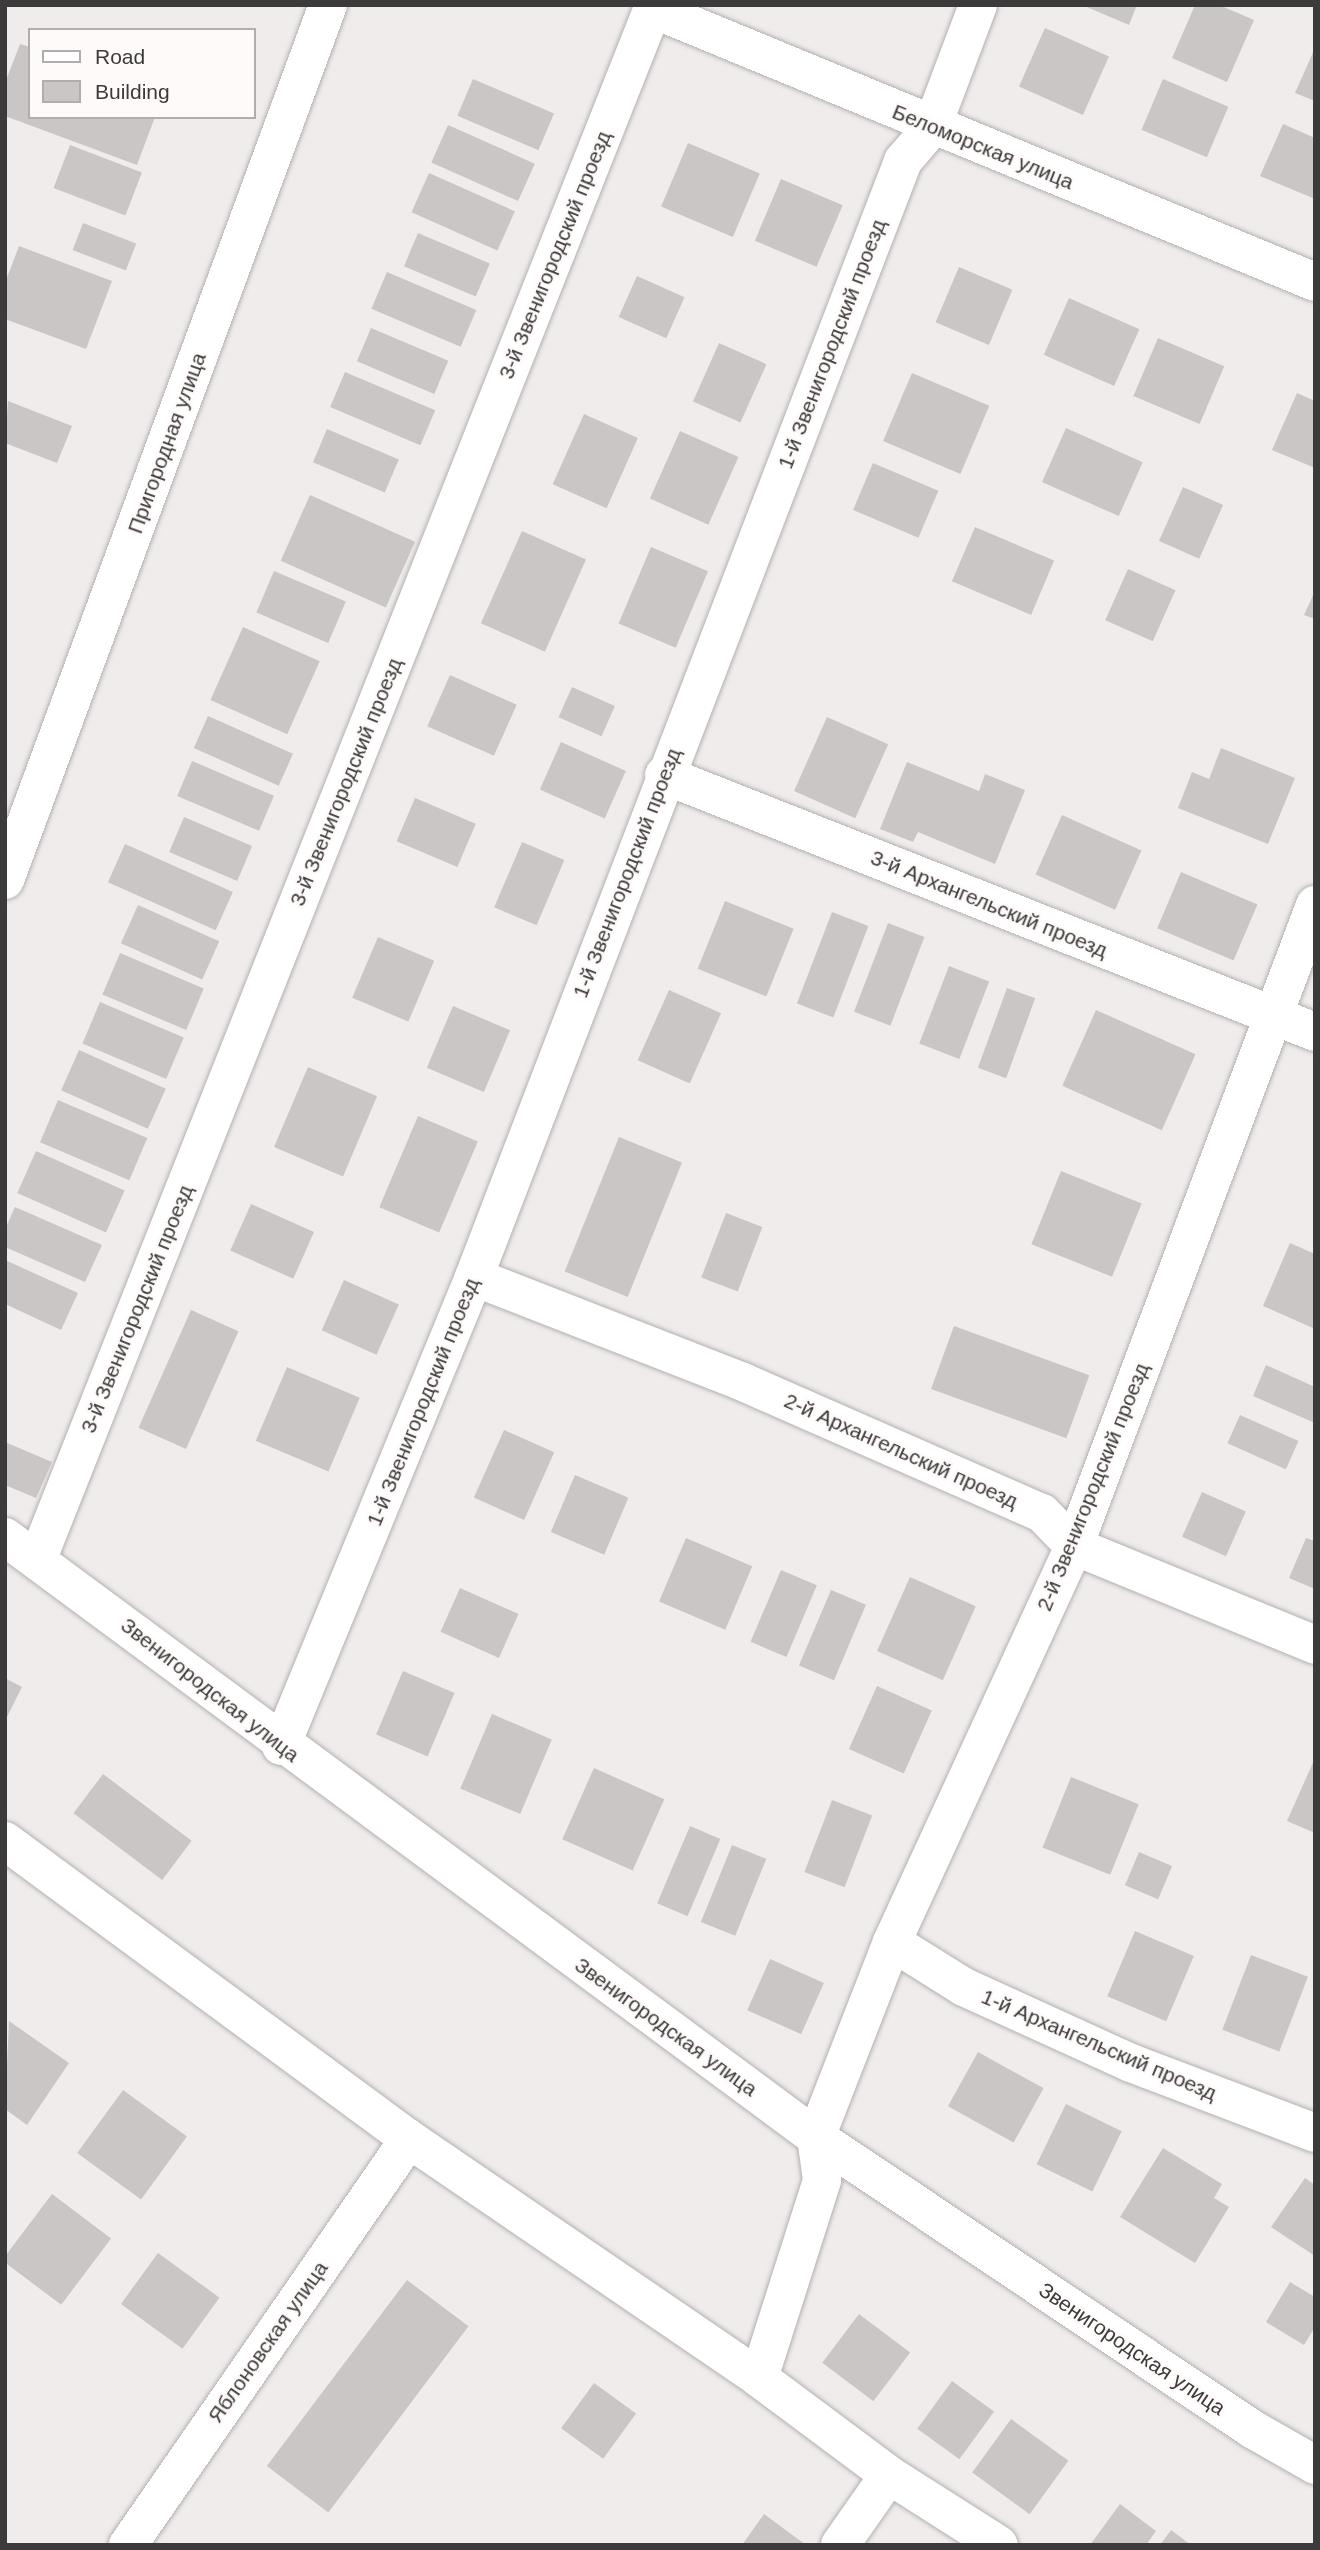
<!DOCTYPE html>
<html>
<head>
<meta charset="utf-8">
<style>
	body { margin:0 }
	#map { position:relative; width:1320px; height:2550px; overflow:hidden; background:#f0ecec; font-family:Helvetica,sans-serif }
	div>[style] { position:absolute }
	.building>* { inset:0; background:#cac6c6; transform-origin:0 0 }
	.roads { filter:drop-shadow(0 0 2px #b4b0b0) drop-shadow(0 0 2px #b4b0b0) }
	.minor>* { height:38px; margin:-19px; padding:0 19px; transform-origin:19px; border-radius:19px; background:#fff }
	span { translate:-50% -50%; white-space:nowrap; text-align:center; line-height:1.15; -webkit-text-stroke:5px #fefaf9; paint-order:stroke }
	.street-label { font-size:21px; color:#3c3a3a }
	.frame { position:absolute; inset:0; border:7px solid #3c3a3a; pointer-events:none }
	.legend { position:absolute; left:28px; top:28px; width:228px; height:91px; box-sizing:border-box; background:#fefaf9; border:2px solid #b0adad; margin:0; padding:9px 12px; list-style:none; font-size:21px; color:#3c3a3a }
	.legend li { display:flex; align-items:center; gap:14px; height:35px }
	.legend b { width:35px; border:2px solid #b0adad }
</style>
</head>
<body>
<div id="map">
	<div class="building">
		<div style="clip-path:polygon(1082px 5px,1137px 5px,1129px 25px)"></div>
		<div style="clip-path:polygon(1195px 5px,1219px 5px,1254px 20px,1227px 82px,1172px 58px)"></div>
		<div style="left:1045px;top:28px;width:70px;height:64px;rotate:24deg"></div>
		<div style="clip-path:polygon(20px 44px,30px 47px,30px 117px,155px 117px,137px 165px,5px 116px,5px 83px)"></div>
		<div style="clip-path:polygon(1315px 48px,1315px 101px,1295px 93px)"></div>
		<div style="left:473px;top:79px;width:88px;height:40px;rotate:23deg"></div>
		<div style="left:1163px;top:79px;width:71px;height:55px;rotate:23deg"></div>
		<div style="clip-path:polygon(1283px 124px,1315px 138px,1315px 199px,1260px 176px)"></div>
		<div style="left:448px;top:125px;width:95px;height:41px;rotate:24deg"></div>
		<div style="left:688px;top:143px;width:78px;height:69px;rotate:23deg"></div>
		<div style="left:70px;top:145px;width:77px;height:46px;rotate:21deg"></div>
		<div style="left:429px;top:173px;width:94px;height:43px;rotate:24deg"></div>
		<div style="left:781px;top:179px;width:67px;height:67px;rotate:23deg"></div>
		<div style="left:83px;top:223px;width:57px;height:29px;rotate:21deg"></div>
		<div style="left:418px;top:233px;width:78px;height:36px;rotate:23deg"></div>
		<div style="clip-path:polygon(19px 246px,112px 281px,86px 349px,5px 319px,5px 283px)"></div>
		<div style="left:959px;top:267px;width:58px;height:60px;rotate:23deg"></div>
		<div style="left:387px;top:272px;width:97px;height:40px;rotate:23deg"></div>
		<div style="left:637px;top:276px;width:52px;height:45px;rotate:24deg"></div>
		<div style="left:1069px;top:298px;width:77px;height:62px;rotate:24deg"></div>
		<div style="left:371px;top:328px;width:84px;height:36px;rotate:23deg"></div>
		<div style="left:1158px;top:338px;width:72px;height:63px;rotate:23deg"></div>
		<div style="left:719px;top:343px;width:52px;height:64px;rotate:24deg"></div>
		<div style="left:345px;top:372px;width:98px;height:38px;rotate:23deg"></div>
		<div style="left:912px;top:373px;width:84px;height:74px;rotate:23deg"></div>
		<div style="clip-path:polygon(1297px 393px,1315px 401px,1315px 468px,1272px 450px)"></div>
		<div style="clip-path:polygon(8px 401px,72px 426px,57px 463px,5px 443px)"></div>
		<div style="left:584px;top:414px;width:59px;height:77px;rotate:24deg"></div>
		<div style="left:1066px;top:428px;width:84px;height:59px;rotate:24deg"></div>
		<div style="left:327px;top:429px;width:78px;height:36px;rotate:23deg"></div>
		<div style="left:680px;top:431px;width:64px;height:74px;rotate:24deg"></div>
		<div style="left:873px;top:463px;width:71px;height:51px;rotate:23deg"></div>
		<div style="left:1183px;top:487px;width:44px;height:59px;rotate:24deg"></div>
		<div style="left:310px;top:495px;width:115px;height:72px;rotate:24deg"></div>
		<div style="left:975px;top:527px;width:86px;height:59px;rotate:23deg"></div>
		<div style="left:522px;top:531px;width:70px;height:101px;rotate:24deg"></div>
		<div style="left:651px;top:547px;width:62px;height:83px;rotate:23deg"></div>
		<div style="left:1128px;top:569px;width:52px;height:56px;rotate:24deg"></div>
		<div style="left:274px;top:571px;width:78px;height:45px;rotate:23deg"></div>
		<div style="clip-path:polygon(1315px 591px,1315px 619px,1304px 615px)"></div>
		<div style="left:243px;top:627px;width:84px;height:80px;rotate:24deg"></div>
		<div style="left:450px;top:675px;width:73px;height:56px;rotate:24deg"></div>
		<div style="left:572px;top:687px;width:47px;height:33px;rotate:24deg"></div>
		<div style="left:208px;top:716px;width:93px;height:35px;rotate:24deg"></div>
		<div style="left:827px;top:717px;width:67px;height:81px;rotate:24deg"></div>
		<div style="left:561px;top:742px;width:71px;height:52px;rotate:24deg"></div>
		<div style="clip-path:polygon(1221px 748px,1295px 778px,1268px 844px,1178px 808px,1192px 772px,1209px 779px)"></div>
		<div style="left:192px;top:761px;width:89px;height:38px;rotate:23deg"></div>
		<div style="clip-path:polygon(907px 762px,979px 791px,985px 774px,1025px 790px,995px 864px,918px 832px,913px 842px,880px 829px)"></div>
		<div style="left:415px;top:798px;width:66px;height:47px;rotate:23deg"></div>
		<div style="left:1062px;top:815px;width:87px;height:65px;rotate:24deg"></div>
		<div style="left:184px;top:817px;width:74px;height:38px;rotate:23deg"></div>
		<div style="left:522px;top:842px;width:46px;height:71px;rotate:23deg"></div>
		<div style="left:125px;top:844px;width:118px;height:42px;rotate:24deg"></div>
		<div style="left:1181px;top:872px;width:83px;height:61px;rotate:23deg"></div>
		<div style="left:725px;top:901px;width:74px;height:73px;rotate:22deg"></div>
		<div style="left:138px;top:905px;width:89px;height:42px;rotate:24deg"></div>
		<div style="left:832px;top:912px;width:39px;height:98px;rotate:21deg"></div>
		<div style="left:888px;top:923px;width:39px;height:95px;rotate:21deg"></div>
		<div style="left:378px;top:937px;width:61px;height:66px;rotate:23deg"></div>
		<div style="left:120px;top:953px;width:91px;height:45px;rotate:23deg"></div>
		<div style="left:949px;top:966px;width:43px;height:83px;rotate:21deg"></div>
		<div style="left:1007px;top:988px;width:30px;height:85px;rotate:20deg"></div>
		<div style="left:669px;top:990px;width:57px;height:77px;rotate:24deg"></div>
		<div style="left:100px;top:1002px;width:91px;height:45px;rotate:23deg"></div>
		<div style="left:453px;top:1006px;width:62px;height:67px;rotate:23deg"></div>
		<div style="left:1096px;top:1010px;width:109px;height:83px;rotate:24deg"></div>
		<div style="left:79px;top:1050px;width:95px;height:44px;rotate:24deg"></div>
		<div style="left:308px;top:1067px;width:75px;height:87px;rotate:23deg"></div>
		<div style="left:58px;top:1100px;width:97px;height:46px;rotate:23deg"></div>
		<div style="left:418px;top:1116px;width:65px;height:99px;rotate:23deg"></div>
		<div style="left:619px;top:1137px;width:68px;height:145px;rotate:22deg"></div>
		<div style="left:36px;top:1151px;width:97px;height:46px;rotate:24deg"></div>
		<div style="left:1061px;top:1171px;width:87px;height:79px;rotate:22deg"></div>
		<div style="left:251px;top:1204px;width:69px;height:51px;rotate:24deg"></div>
		<div style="clip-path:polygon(15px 1207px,102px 1245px,85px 1282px,5px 1247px,5px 1229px)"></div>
		<div style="left:726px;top:1213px;width:39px;height:69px;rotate:21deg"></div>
		<div style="clip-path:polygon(1290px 1243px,1315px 1254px,1315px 1329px,1263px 1306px)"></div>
		<div style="clip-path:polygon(5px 1260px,78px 1293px,61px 1330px,5px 1304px)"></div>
		<div style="left:344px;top:1280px;width:60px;height:55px;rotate:24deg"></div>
		<div style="left:191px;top:1310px;width:52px;height:129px;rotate:24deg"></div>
		<div style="left:954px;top:1326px;width:144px;height:67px;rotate:20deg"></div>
		<div style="clip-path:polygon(1266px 1365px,1315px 1387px,1315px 1423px,1253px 1396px)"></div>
		<div style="left:287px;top:1367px;width:79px;height:80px;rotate:23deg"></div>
		<div style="left:1240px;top:1415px;width:64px;height:31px;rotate:24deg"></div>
		<div style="left:504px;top:1430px;width:55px;height:74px;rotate:24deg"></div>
		<div style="clip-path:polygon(5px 1442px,52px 1462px,36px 1498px,5px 1485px)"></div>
		<div style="left:575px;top:1475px;width:58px;height:62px;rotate:23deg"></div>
		<div style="left:1202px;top:1492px;width:48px;height:49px;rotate:24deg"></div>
		<div style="left:686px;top:1538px;width:72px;height:69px;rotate:23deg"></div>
		<div style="clip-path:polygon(1306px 1538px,1315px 1541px,1315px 1589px,1289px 1578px)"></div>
		<div style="left:781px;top:1570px;width:39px;height:78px;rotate:23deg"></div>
		<div style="left:910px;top:1577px;width:72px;height:81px;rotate:24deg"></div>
		<div style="left:460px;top:1588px;width:64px;height:48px;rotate:24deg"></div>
		<div style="left:831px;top:1590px;width:38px;height:82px;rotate:23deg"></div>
		<div style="left:403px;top:1671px;width:56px;height:69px;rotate:23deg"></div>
		<div style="clip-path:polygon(5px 1678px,22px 1687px,5px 1721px)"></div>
		<div style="left:877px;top:1686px;width:60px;height:69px;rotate:24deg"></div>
		<div style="left:492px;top:1714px;width:65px;height:81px;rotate:23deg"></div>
		<div style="clip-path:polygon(1315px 1758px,1315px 1833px,1287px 1821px)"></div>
		<div style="left:594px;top:1768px;width:77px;height:78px;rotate:24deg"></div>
		<div style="left:103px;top:1774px;width:111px;height:49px;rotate:37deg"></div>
		<div style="left:1071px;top:1777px;width:73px;height:76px;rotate:22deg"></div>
		<div style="left:832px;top:1800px;width:43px;height:77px;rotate:21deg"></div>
		<div style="left:690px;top:1826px;width:33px;height:84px;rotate:23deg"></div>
		<div style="left:732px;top:1845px;width:37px;height:83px;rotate:22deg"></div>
		<div style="left:1139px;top:1852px;width:36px;height:36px;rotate:23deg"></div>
		<div style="left:1135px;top:1931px;width:64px;height:71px;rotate:23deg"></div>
		<div style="left:1251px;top:1955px;width:61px;height:80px;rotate:21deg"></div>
		<div style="left:770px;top:1959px;width:59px;height:56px;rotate:24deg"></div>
		<div style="clip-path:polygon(9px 2021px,69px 2063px,27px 2125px,5px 2109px)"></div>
		<div style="left:978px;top:2052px;width:75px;height:62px;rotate:29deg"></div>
		<div style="left:123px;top:2090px;width:79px;height:78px;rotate:36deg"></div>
		<div style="left:1066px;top:2104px;width:62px;height:67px;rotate:26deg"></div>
		<div style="clip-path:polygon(1163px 2148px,1222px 2184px,1214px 2198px,1229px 2207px,1195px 2263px,1120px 2217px)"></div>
		<div style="clip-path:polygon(1305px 2178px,1315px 2185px,1315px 2256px,1271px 2227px)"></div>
		<div style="left:52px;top:2194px;width:74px;height:83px;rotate:37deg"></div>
		<div style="left:158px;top:2253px;width:76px;height:63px;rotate:36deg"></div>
		<div style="left:407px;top:2280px;width:77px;height:233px;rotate:37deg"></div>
		<div style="clip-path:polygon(1290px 2282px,1315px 2297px,1315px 2327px,1304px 2345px,1266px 2322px)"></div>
		<div style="left:859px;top:2314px;width:64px;height:61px;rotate:37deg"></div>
		<div style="left:952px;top:2381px;width:52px;height:59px;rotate:36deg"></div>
		<div style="left:594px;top:2383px;width:52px;height:56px;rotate:36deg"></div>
		<div style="left:1011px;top:2419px;width:71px;height:66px;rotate:36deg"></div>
		<div style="clip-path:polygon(1120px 2504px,1156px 2531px,1146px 2545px,1090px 2545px)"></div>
		<div style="clip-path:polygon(764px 2514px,806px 2545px,742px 2545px)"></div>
		<div style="clip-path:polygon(1171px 2530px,1191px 2545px,1160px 2545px)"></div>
	</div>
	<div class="roads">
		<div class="minor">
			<div style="left:653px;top:9px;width:716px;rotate:22.41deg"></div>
			<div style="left:664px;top:775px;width:700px;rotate:21.54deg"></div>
			<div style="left:5px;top:880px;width:933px;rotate:-69.74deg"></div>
			<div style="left:474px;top:1277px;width:289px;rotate:21.3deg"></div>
			<div style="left:743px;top:1382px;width:326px;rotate:23.7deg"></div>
			<div style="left:1042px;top:1513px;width:46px;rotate:45.9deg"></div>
			<div style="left:1074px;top:1546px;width:261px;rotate:22.3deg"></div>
			<div style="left:5px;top:1537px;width:1009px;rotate:36.5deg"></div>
			<div style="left:816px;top:2137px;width:525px;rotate:33.81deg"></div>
			<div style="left:1252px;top:2429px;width:73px;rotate:29.7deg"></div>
			<div style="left:38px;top:1558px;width:1671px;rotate:-68.36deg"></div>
			<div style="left:281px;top:1746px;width:507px;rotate:-67.63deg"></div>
			<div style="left:474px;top:1277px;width:1196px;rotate:-68.97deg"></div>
			<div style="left:903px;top:161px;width:45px;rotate:-49.5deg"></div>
			<div style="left:932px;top:127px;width:130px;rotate:-69.3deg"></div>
			<div style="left:5px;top:1841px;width:502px;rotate:36.41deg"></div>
			<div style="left:409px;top:2139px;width:424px;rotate:34.3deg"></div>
			<div style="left:759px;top:2378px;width:162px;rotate:36.7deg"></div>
			<div style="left:889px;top:2475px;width:130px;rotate:32.5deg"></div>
			<div style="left:892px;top:1942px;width:85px;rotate:32deg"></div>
			<div style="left:964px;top:1987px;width:183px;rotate:24.5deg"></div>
			<div style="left:1131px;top:2063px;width:197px;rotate:20.8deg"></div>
			<div style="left:759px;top:2378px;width:208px;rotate:-72.3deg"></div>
			<div style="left:822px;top:2180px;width:43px;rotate:-97.9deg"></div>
			<div style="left:816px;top:2137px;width:209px;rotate:-68.7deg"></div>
			<div style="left:892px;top:1942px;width:436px;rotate:-65.3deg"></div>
			<div style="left:1074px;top:1546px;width:685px;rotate:-69.39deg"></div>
			<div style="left:128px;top:2545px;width:494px;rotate:-55.3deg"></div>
			<div style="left:840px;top:2545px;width:85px;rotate:-55deg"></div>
		</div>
	</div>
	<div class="street-label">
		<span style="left:983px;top:147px;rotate:22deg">Беломорская улица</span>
		<span style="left:555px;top:255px;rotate:-68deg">3-й Звенигородский проезд</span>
		<span style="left:832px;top:344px;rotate:-69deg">1-й Звенигородский проезд</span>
		<span style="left:167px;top:443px;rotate:-70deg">Пригородная улица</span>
		<span style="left:346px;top:782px;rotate:-68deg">3-й Звенигородский проезд</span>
		<span style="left:627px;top:873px;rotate:-69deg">1-й Звенигородский проезд</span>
		<span style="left:989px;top:904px;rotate:22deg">3-й Архангельский проезд</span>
		<span style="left:137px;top:1309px;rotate:-68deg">3-й Звенигородский проезд</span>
		<span style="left:423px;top:1402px;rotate:-68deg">1-й Звенигородский проезд</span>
		<span style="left:901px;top:1451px;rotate:24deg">2-й Архангельский проезд</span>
		<span style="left:1093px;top:1487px;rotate:-68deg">2-й Звенигородский проезд</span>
		<span style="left:210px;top:1690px;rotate:38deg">Звенигородская улица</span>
		<span style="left:666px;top:2027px;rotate:36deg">Звенигородская улица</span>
		<span style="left:1099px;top:2045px;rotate:23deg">1-й Архангельский проезд</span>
		<span style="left:268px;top:2342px;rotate:-55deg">Яблоновская улица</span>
		<span style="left:1132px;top:2349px;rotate:34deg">Звенигородская улица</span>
	</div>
	<div class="frame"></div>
	<ul class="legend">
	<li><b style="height:9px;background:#fff"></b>Road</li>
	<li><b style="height:19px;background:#cac6c6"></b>Building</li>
	</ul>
</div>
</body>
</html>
